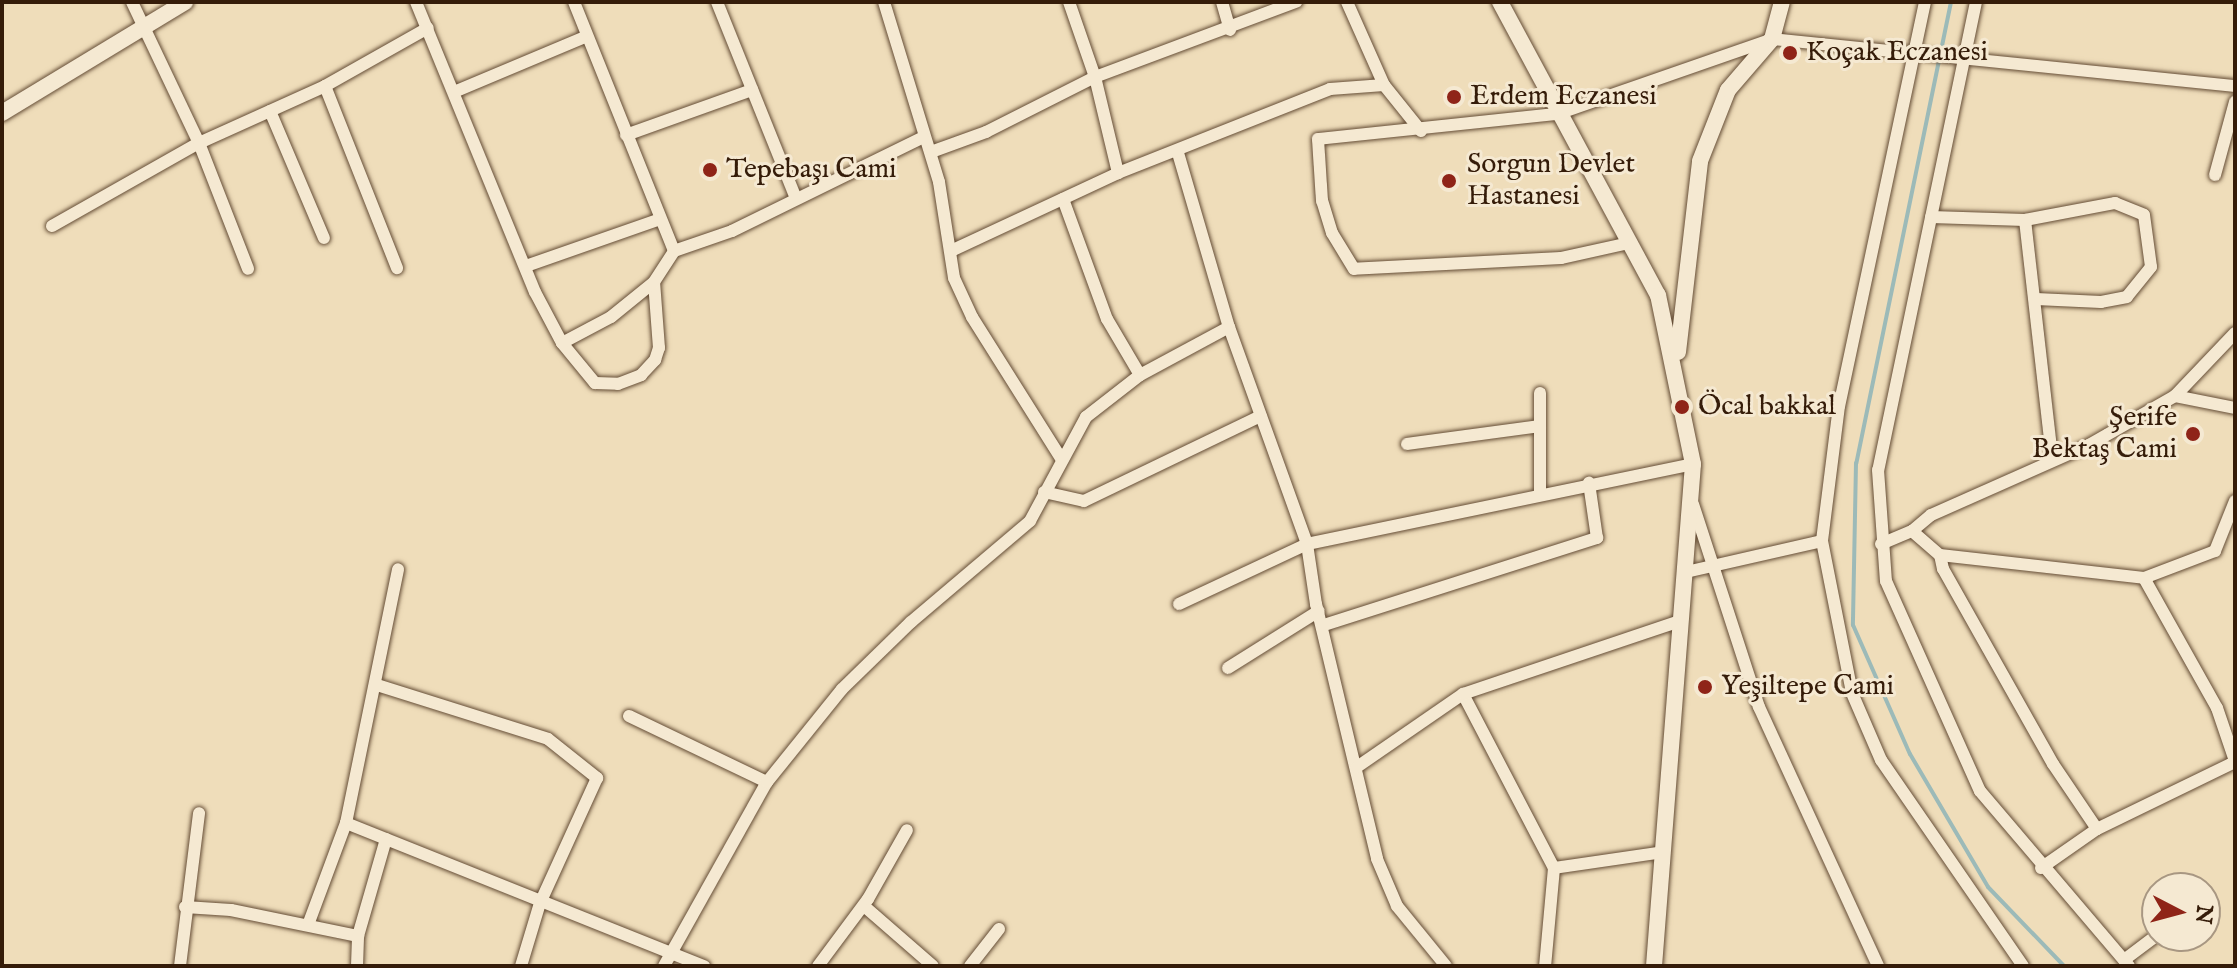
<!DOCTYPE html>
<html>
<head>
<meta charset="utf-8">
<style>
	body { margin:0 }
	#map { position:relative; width:2237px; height:968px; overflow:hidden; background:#efddba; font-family:"IM FELL English",serif }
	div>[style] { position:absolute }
	.stream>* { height:4px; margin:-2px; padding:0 2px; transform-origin:2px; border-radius:2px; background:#9cbab8 }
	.roads { filter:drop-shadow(0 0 2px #644c35) drop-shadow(0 0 2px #644c35) }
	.street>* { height:12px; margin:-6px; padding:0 6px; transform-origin:6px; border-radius:6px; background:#f5e9d2 }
	.secondary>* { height:16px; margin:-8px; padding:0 8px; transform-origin:8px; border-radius:8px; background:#f5e9d2 }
	.dots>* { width:22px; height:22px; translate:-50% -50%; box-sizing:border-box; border:4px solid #f5e9d2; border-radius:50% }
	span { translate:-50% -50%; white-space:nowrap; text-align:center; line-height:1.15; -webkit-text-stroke:6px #f5e9d2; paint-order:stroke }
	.poi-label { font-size:28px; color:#351c09 }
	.left { translate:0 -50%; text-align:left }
	.right { translate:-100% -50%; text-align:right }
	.frame { position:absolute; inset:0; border:4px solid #351c09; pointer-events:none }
	.north { position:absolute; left:2141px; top:872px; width:80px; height:80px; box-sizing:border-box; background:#f5e9d2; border:2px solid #a89782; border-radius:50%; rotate:96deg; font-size:22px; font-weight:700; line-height:32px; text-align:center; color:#351c09 }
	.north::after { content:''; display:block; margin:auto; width:28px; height:36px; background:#8f2418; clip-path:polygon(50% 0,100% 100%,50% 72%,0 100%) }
</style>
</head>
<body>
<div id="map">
	<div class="stream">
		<div style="left:1951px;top:2px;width:471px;rotate:101.6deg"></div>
		<div style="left:1856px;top:463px;width:162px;rotate:91.1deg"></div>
		<div style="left:1853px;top:625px;width:141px;rotate:66.2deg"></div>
		<div style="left:1910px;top:754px;width:154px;rotate:59.6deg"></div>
		<div style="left:1988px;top:887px;width:110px;rotate:46.1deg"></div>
	</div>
	<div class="roads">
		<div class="street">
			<div style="left:132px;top:2px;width:156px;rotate:64.6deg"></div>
			<div style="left:199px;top:143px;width:135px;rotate:68.7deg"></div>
			<div style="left:416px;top:2px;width:313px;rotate:67.7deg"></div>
			<div style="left:535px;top:292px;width:58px;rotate:62.1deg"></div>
			<div style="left:562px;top:343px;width:52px;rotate:50.5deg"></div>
			<div style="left:595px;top:383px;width:23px;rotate:2deg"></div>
			<div style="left:618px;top:384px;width:25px;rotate:-21deg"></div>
			<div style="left:641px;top:375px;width:21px;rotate:-47deg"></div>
			<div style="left:655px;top:360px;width:13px;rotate:-72deg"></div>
			<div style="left:659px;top:348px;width:66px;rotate:-94.3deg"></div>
			<div style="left:574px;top:2px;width:268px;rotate:68.1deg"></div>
			<div style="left:717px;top:2px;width:212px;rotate:68.1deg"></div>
			<div style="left:884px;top:2px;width:188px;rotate:73deg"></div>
			<div style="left:939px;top:182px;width:97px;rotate:81.1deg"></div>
			<div style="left:954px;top:278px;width:43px;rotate:65.2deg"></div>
			<div style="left:972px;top:317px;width:169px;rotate:57.8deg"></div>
			<div style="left:1069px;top:2px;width:79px;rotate:70.9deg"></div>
			<div style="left:1095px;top:77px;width:99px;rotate:76.5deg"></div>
			<div style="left:1222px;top:2px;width:29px;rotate:74deg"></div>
			<div style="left:1347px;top:2px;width:91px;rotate:66deg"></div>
			<div style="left:1925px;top:2px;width:413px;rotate:102deg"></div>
			<div style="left:1839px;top:406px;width:136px;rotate:97.2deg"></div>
			<div style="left:1822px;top:541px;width:155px;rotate:78.8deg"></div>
			<div style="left:1852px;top:693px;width:73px;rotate:66.6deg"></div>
			<div style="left:1881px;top:760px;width:250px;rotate:55.4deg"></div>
			<div style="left:1976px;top:2px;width:478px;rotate:101.8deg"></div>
			<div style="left:1878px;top:470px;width:111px;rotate:85.9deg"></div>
			<div style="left:1886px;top:581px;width:230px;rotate:65.9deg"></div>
			<div style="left:1980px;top:791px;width:230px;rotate:49.6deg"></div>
			<div style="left:325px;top:86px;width:196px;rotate:68.4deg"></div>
			<div style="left:454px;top:92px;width:144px;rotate:-22.8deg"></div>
			<div style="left:270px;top:111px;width:138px;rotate:67deg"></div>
			<div style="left:626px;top:135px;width:134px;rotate:-19.7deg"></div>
			<div style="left:931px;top:152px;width:59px;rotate:-20deg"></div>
			<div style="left:986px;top:132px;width:122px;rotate:-26.8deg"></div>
			<div style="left:1095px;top:77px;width:215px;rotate:-20.5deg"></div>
			<div style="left:1178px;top:153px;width:181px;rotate:73.7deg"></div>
			<div style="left:1229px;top:327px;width:231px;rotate:70.2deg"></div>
			<div style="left:1307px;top:544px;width:61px;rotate:81.5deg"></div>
			<div style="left:1316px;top:604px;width:262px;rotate:76.5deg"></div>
			<div style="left:1377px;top:859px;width:51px;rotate:66.9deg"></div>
			<div style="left:1397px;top:906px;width:77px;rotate:50.8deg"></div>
			<div style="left:2215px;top:175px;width:76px;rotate:-74.7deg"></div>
			<div style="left:1063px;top:199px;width:128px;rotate:69.9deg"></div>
			<div style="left:1107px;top:319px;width:65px;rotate:59.5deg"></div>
			<div style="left:1931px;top:217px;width:94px;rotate:1.8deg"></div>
			<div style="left:2025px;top:220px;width:92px;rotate:-10.7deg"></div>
			<div style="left:2115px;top:203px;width:31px;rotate:22deg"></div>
			<div style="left:2144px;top:215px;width:52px;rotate:82.3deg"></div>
			<div style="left:2151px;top:267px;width:38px;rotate:129deg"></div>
			<div style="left:2127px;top:297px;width:26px;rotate:169deg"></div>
			<div style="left:2101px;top:302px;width:65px;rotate:-177.4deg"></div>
			<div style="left:2025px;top:220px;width:240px;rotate:83.5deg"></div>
			<div style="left:52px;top:226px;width:169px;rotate:-29.5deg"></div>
			<div style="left:199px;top:143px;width:138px;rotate:-24.3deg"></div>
			<div style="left:325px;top:86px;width:118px;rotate:-29.4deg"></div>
			<div style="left:1629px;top:243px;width:70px;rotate:167.6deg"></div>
			<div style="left:1561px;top:258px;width:207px;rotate:177deg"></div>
			<div style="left:1354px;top:269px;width:42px;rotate:-121.4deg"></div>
			<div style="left:1332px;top:233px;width:34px;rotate:-107deg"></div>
			<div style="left:1322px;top:201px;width:62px;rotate:-93.7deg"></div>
			<div style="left:1318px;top:139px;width:240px;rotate:-6deg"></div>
			<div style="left:1557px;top:114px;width:228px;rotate:-19.2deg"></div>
			<div style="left:1772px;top:39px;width:465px;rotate:5.8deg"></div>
			<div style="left:953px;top:250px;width:182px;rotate:-25deg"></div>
			<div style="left:1118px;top:173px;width:228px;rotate:-21.6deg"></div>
			<div style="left:1330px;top:89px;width:54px;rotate:-4.2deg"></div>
			<div style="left:1384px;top:85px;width:59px;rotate:51.2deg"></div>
			<div style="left:526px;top:266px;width:139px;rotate:-19.3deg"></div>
			<div style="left:562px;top:343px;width:55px;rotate:-28deg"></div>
			<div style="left:611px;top:317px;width:55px;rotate:-39.1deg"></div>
			<div style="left:654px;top:282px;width:37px;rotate:-57deg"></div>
			<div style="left:674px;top:251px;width:61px;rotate:-19deg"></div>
			<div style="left:732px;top:231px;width:212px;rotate:-26.1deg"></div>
			<div style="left:2175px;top:396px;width:61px;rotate:11.3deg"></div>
			<div style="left:1407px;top:444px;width:134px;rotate:-7.7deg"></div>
			<div style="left:1044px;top:492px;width:41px;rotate:12.7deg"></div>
			<div style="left:1084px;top:501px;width:196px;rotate:-25.7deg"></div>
			<div style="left:1540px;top:492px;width:99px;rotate:-90deg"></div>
			<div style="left:1693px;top:504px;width:213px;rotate:72deg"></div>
			<div style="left:1759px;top:707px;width:285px;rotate:65.3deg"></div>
			<div style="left:1912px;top:531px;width:37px;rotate:41deg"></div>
			<div style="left:1881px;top:544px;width:34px;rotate:-23deg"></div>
			<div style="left:1912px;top:531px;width:25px;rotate:-40deg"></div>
			<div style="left:1931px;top:515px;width:173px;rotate:-23.9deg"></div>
			<div style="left:2089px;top:445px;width:99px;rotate:-29.7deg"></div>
			<div style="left:2175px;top:396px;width:87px;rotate:-46.4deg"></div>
			<div style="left:1686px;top:572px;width:139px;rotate:-12.8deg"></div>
			<div style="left:2144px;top:578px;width:149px;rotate:60.7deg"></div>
			<div style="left:2217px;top:708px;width:56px;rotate:71.2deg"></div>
			<div style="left:1179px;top:604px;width:141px;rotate:-25.1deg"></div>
			<div style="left:1307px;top:544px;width:394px;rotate:-11.7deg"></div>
			<div style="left:1324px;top:625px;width:287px;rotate:-17.7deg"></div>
			<div style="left:1597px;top:538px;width:56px;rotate:-98.3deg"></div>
			<div style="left:1228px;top:668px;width:107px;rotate:-32.1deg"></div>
			<div style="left:377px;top:685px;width:179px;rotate:17.5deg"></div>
			<div style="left:548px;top:739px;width:63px;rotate:38.5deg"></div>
			<div style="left:597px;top:778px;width:137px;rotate:114.5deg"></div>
			<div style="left:540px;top:903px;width:66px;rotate:106.8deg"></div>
			<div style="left:1463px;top:694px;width:196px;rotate:62.4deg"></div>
			<div style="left:1554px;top:868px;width:98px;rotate:95.2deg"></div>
			<div style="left:629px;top:716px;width:153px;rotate:25.6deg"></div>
			<div style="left:1357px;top:767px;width:129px;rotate:-34.6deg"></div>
			<div style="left:1463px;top:694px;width:226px;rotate:-18.6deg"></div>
			<div style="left:346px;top:823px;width:386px;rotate:21.8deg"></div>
			<div style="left:2097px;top:829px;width:78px;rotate:-124.1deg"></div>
			<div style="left:2053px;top:764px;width:224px;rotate:-119.4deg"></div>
			<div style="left:1943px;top:569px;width:14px;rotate:-102deg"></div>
			<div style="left:1940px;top:555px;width:205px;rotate:6.4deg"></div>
			<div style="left:2144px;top:578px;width:76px;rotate:-20.8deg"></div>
			<div style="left:2215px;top:551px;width:54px;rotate:-68.2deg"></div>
			<div style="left:1554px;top:868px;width:111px;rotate:-8.3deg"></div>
			<div style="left:2041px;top:868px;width:68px;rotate:-34.9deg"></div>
			<div style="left:2097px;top:829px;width:153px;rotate:-25.9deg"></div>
			<div style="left:864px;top:906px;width:91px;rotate:41deg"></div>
			<div style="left:185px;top:907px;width:46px;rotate:3.7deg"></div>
			<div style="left:231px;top:910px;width:130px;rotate:11.6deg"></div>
			<div style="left:308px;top:925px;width:109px;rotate:-69.6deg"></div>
			<div style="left:346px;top:823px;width:259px;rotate:-78.4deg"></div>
			<div style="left:2124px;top:960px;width:38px;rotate:-37deg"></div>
			<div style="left:180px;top:966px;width:154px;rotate:-82.9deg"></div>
			<div style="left:357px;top:966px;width:30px;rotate:-88deg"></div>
			<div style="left:358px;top:936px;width:101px;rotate:-73.9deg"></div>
			<div style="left:664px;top:966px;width:211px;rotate:-60.8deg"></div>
			<div style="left:767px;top:782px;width:119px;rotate:-51.1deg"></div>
			<div style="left:842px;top:689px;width:96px;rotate:-44.2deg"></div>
			<div style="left:911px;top:622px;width:156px;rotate:-40.3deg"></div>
			<div style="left:1030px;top:521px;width:118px;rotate:-61.7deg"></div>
			<div style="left:1086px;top:417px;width:68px;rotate:-37.9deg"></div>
			<div style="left:1140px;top:375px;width:101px;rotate:-28.3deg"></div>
			<div style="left:818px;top:966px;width:84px;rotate:-53.3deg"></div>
			<div style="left:868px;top:899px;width:79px;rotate:-60.5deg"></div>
			<div style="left:970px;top:966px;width:47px;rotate:-51.9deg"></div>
		</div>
		<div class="secondary">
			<div style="left:1500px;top:2px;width:333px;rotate:61.7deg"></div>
			<div style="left:1658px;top:295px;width:173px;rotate:78.3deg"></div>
			<div style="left:1693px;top:464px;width:504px;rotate:94.44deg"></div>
			<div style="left:2px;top:113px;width:214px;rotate:-31.2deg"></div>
			<div style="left:1678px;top:352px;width:192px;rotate:-83.4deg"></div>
			<div style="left:1700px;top:161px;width:76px;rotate:-68.5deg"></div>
			<div style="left:1728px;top:90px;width:67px;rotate:-49.2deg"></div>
			<div style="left:1772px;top:39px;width:38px;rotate:-75deg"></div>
		</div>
	</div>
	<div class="dots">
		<div style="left:1790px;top:53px;background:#8f2418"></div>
		<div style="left:1454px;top:97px;background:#8f2418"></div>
		<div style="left:710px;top:170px;background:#8f2418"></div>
		<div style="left:1449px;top:181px;background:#8f2418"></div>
		<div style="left:1682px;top:407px;background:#8f2418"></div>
		<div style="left:2193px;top:434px;background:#8f2418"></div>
		<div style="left:1705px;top:687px;background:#8f2418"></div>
	</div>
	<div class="poi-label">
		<span class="left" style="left:1806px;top:53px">Koçak Eczanesi</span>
		<span class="left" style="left:1470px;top:97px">Erdem Eczanesi</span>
		<span class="left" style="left:1467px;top:181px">Sorgun Devlet<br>Hastanesi</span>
		<span class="left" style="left:726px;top:170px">Tepebaşı Cami</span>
		<span class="left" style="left:1698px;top:407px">Öcal bakkal</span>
		<span class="right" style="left:2177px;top:434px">Şerife<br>Bektaş Cami</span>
		<span class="left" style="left:1721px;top:687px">Yeşiltepe Cami</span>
	</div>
	<div class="frame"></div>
	<div class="north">N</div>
</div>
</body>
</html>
